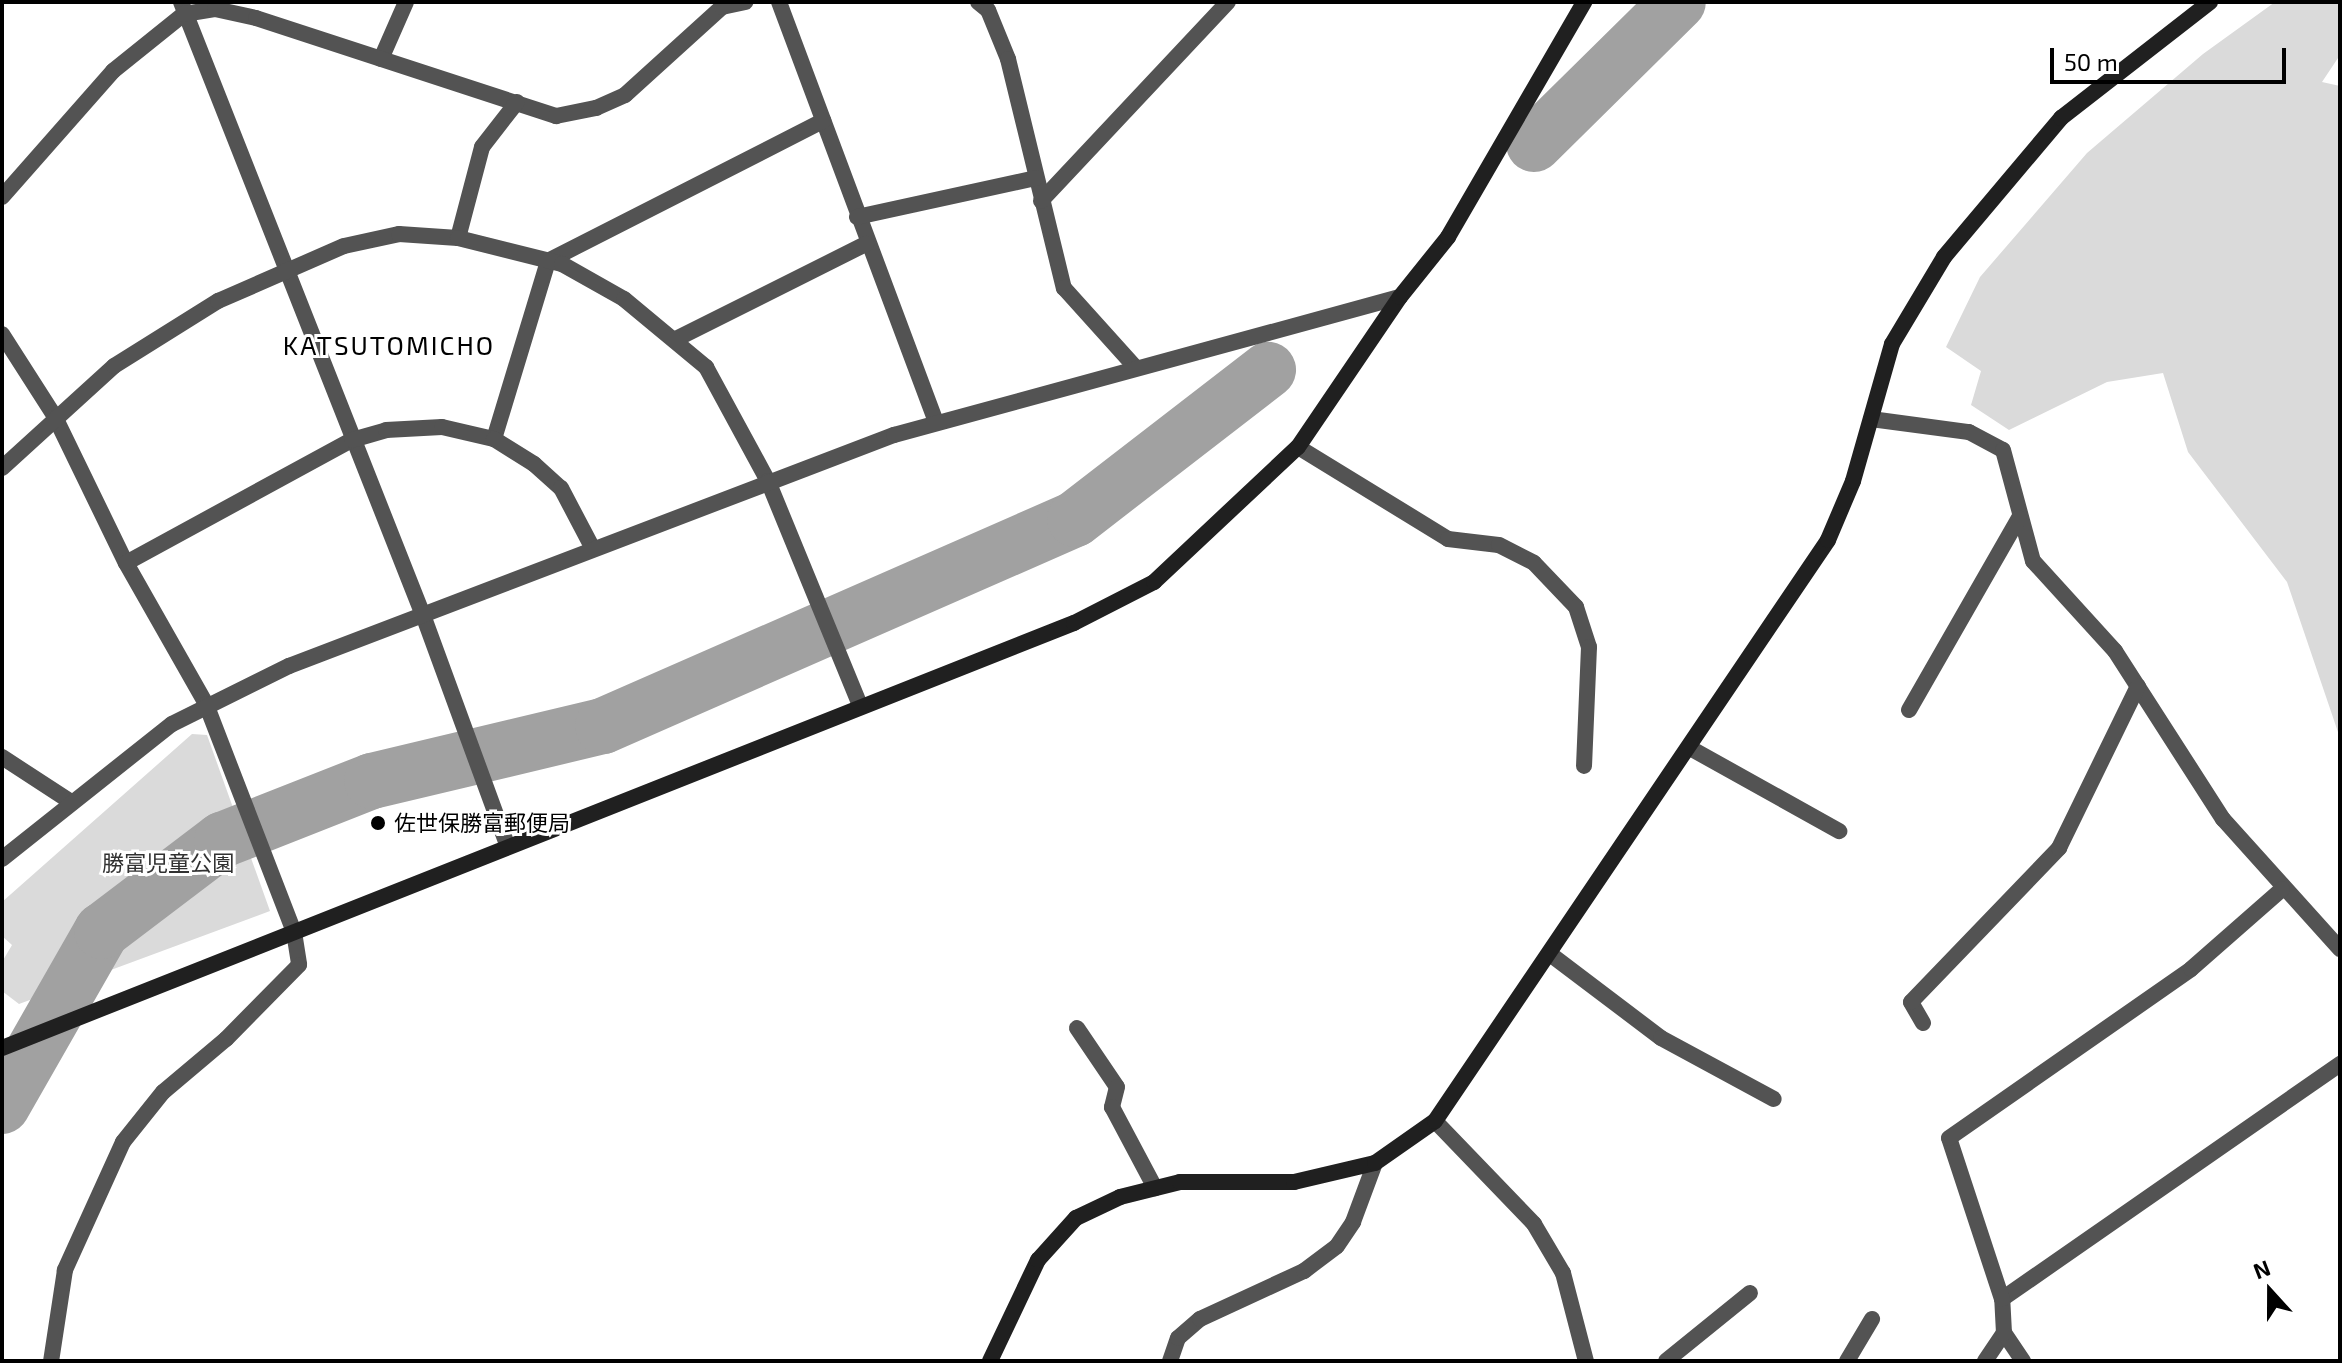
<!DOCTYPE html>
<html>
<head>
<meta charset="utf-8">
<style>
	body { margin:0 }
	#map { position:relative; width:2342px; height:1363px; overflow:hidden; background:#fff; font-family:"Exo 2","Noto Sans JP",sans-serif }
	div>[style] { position:absolute }
	.green>* { inset:0; background:#dadada }
	.river>* { height:56px; margin:-28px; padding:0 28px; transform-origin:28px; border-radius:28px; background:#a1a1a1 }
	.street>* { height:16px; margin:-8px; padding:0 8px; transform-origin:8px; border-radius:8px; background:#535353 }
	.secondary>* { height:16px; margin:-8px; padding:0 8px; transform-origin:8px; border-radius:8px; background:#202020 }
	.dots>* { width:22px; height:22px; translate:-50% -50%; box-sizing:border-box; border:4px solid #fff; border-radius:50% }
	span { translate:-50% -50%; white-space:nowrap; text-align:center; line-height:1.15; -webkit-text-stroke:6px #fff; paint-order:stroke }
	.poi-label { font-size:22px; color:#000 }
	.left { translate:0 -50%; text-align:left }
	.park-label { font-size:22px; color:#313131 }
	.quarter-label { font-size:26px; color:#000; letter-spacing:2px }
	.frame { position:absolute; inset:0; border:4px solid #000; pointer-events:none }
	.north { position:absolute; left:2230px; top:1251px; width:80px; height:80px; -webkit-text-stroke:6px #fff; paint-order:stroke; rotate:339deg; font-size:22px; font-weight:700; line-height:32px; text-align:center; color:#000 }
	.north::after { content:''; display:block; margin:auto; width:28px; height:36px; background:#000; clip-path:polygon(50% 0,100% 100%,50% 72%,0 100%) }
	.scale { position:absolute; left:2050px; top:48px; width:236px; height:36px; box-sizing:border-box; border:4px solid #000; border-top:0; padding-left:10px; font-size:24px; line-height:28px; white-space:nowrap; color:#000; -webkit-text-stroke:6px #fff; paint-order:stroke }
</style>
</head>
<body>
<div id="map">
	<div class="green">
		<div style="clip-path:polygon(2275px 2px,2340px 2px,2340px 55px,2322px 82px,2340px 86px,2340px 738px,2287px 582px,2188px 452px,2163px 373px,2107px 382px,2009px 430px,1971px 405px,1981px 371px,1946px 347px,1980px 277px,2087px 153px,2203px 54px)"></div>
		<div style="clip-path:polygon(192px 734px,207px 735px,270px 911px,19px 1004px,2px 991px,2px 962px,12px 945px,2px 936px,2px 902px)"></div>
	</div>
	<div class="river">
		<div style="left:1534px;top:144px;width:202px;rotate:-44.6deg"></div>
		<div style="left:2px;top:1106px;width:202px;rotate:-60.3deg"></div>
		<div style="left:102px;top:931px;width:151px;rotate:-37.2deg"></div>
		<div style="left:222px;top:840px;width:161px;rotate:-21.5deg"></div>
		<div style="left:372px;top:781px;width:237px;rotate:-13.4deg"></div>
		<div style="left:603px;top:726px;width:515px;rotate:-23.68deg"></div>
		<div style="left:1075px;top:519px;width:244px;rotate:-37.7deg"></div>
	</div>
	<div class="street">
		<div style="left:181px;top:2px;width:659px;rotate:68.46deg"></div>
		<div style="left:423px;top:615px;width:245px;rotate:69.9deg"></div>
		<div style="left:779px;top:2px;width:447px;rotate:69.5deg"></div>
		<div style="left:978px;top:2px;width:13px;rotate:39deg"></div>
		<div style="left:988px;top:10px;width:53px;rotate:67.8deg"></div>
		<div style="left:1008px;top:59px;width:236px;rotate:76.3deg"></div>
		<div style="left:1064px;top:288px;width:108px;rotate:48deg"></div>
		<div style="left:381px;top:59px;width:62px;rotate:-66.3deg"></div>
		<div style="left:2px;top:197px;width:168px;rotate:-48.6deg"></div>
		<div style="left:113px;top:71px;width:91px;rotate:-38.8deg"></div>
		<div style="left:184px;top:14px;width:31px;rotate:-9deg"></div>
		<div style="left:215px;top:9px;width:42px;rotate:12.4deg"></div>
		<div style="left:256px;top:18px;width:316px;rotate:18.1deg"></div>
		<div style="left:556px;top:116px;width:41px;rotate:-11.3deg"></div>
		<div style="left:596px;top:108px;width:32px;rotate:-24deg"></div>
		<div style="left:625px;top:95px;width:131px;rotate:-42.2deg"></div>
		<div style="left:722px;top:7px;width:24px;rotate:-12deg"></div>
		<div style="left:1041px;top:201px;width:273px;rotate:-46.8deg"></div>
		<div style="left:857px;top:217px;width:183px;rotate:-12.3deg"></div>
		<div style="left:458px;top:238px;width:94px;rotate:-75.2deg"></div>
		<div style="left:482px;top:147px;width:57px;rotate:-52.1deg"></div>
		<div style="left:2px;top:334px;width:98px;rotate:57.4deg"></div>
		<div style="left:55px;top:417px;width:162px;rotate:64.1deg"></div>
		<div style="left:126px;top:563px;width:162px;rotate:60.4deg"></div>
		<div style="left:206px;top:704px;width:244px;rotate:68.9deg"></div>
		<div style="left:294px;top:932px;width:33px;rotate:81deg"></div>
		<div style="left:299px;top:965px;width:104px;rotate:134.6deg"></div>
		<div style="left:226px;top:1039px;width:82px;rotate:139.9deg"></div>
		<div style="left:163px;top:1092px;width:64px;rotate:128.7deg"></div>
		<div style="left:123px;top:1142px;width:141px;rotate:114.4deg"></div>
		<div style="left:65px;top:1270px;width:92px;rotate:98.7deg"></div>
		<div style="left:674px;top:340px;width:215px;rotate:-26.6deg"></div>
		<div style="left:1871px;top:419px;width:99px;rotate:7.6deg"></div>
		<div style="left:1969px;top:432px;width:38px;rotate:28deg"></div>
		<div style="left:2003px;top:450px;width:115px;rotate:74.9deg"></div>
		<div style="left:2033px;top:561px;width:122px;rotate:47.7deg"></div>
		<div style="left:2115px;top:651px;width:200px;rotate:57.3deg"></div>
		<div style="left:2223px;top:819px;width:175px;rotate:48deg"></div>
		<div style="left:494px;top:439px;width:186px;rotate:-73.1deg"></div>
		<div style="left:548px;top:261px;width:309px;rotate:-27deg"></div>
		<div style="left:1298px;top:447px;width:176px;rotate:31.5deg"></div>
		<div style="left:1448px;top:539px;width:51px;rotate:6.7deg"></div>
		<div style="left:1499px;top:545px;width:39px;rotate:27deg"></div>
		<div style="left:1534px;top:563px;width:61px;rotate:46.3deg"></div>
		<div style="left:1576px;top:607px;width:42px;rotate:72deg"></div>
		<div style="left:1589px;top:647px;width:119px;rotate:92.4deg"></div>
		<div style="left:2px;top:468px;width:151px;rotate:-42.3deg"></div>
		<div style="left:114px;top:366px;width:123px;rotate:-32deg"></div>
		<div style="left:218px;top:301px;width:137px;rotate:-23.6deg"></div>
		<div style="left:344px;top:246px;width:56px;rotate:-12.3deg"></div>
		<div style="left:399px;top:234px;width:59px;rotate:3.9deg"></div>
		<div style="left:458px;top:238px;width:107px;rotate:14deg"></div>
		<div style="left:562px;top:264px;width:71px;rotate:29.4deg"></div>
		<div style="left:624px;top:299px;width:107px;rotate:39.7deg"></div>
		<div style="left:706px;top:367px;width:130px;rotate:61.5deg"></div>
		<div style="left:768px;top:481px;width:242px;rotate:67.7deg"></div>
		<div style="left:126px;top:563px;width:257px;rotate:-28.6deg"></div>
		<div style="left:352px;top:440px;width:35px;rotate:-16deg"></div>
		<div style="left:386px;top:430px;width:56px;rotate:-3.1deg"></div>
		<div style="left:442px;top:427px;width:53px;rotate:13deg"></div>
		<div style="left:494px;top:439px;width:47px;rotate:32deg"></div>
		<div style="left:534px;top:464px;width:36px;rotate:42deg"></div>
		<div style="left:561px;top:488px;width:69px;rotate:62.3deg"></div>
		<div style="left:1909px;top:710px;width:221px;rotate:-60.2deg"></div>
		<div style="left:1690px;top:748px;width:171px;rotate:29.1deg"></div>
		<div style="left:2px;top:757px;width:82px;rotate:33.1deg"></div>
		<div style="left:2px;top:859px;width:217px;rotate:-38.5deg"></div>
		<div style="left:172px;top:724px;width:131px;rotate:-26.4deg"></div>
		<div style="left:289px;top:666px;width:648px;rotate:-20.9deg"></div>
		<div style="left:894px;top:435px;width:524px;rotate:-15.26deg"></div>
		<div style="left:1550px;top:954px;width:139px;rotate:37.1deg"></div>
		<div style="left:1661px;top:1038px;width:128px;rotate:28.4deg"></div>
		<div style="left:1923px;top:1023px;width:24px;rotate:-120deg"></div>
		<div style="left:1911px;top:1002px;width:214px;rotate:-46.1deg"></div>
		<div style="left:2059px;top:848px;width:180px;rotate:-64deg"></div>
		<div style="left:1077px;top:1028px;width:71px;rotate:55.9deg"></div>
		<div style="left:1117px;top:1087px;width:21px;rotate:104deg"></div>
		<div style="left:1112px;top:1107px;width:92px;rotate:62deg"></div>
		<div style="left:1435px;top:1121px;width:143px;rotate:46.1deg"></div>
		<div style="left:1534px;top:1224px;width:57px;rotate:59.4deg"></div>
		<div style="left:1563px;top:1273px;width:91px;rotate:75.4deg"></div>
		<div style="left:2002px;top:1299px;width:412px;rotate:-34.8deg"></div>
		<div style="left:1170px;top:1361px;width:24px;rotate:-71deg"></div>
		<div style="left:1178px;top:1338px;width:29px;rotate:-41deg"></div>
		<div style="left:1200px;top:1319px;width:115px;rotate:-24.8deg"></div>
		<div style="left:1304px;top:1271px;width:41px;rotate:-37.1deg"></div>
		<div style="left:1337px;top:1246px;width:29px;rotate:-56deg"></div>
		<div style="left:1353px;top:1222px;width:63px;rotate:-69.6deg"></div>
		<div style="left:1666px;top:1361px;width:108px;rotate:-39deg"></div>
		<div style="left:1847px;top:1361px;width:49px;rotate:-59.2deg"></div>
		<div style="left:1985px;top:1361px;width:34px;rotate:-56deg"></div>
		<div style="left:2023px;top:1361px;width:34px;rotate:-124deg"></div>
		<div style="left:2004px;top:1333px;width:34px;rotate:-93deg"></div>
		<div style="left:2002px;top:1299px;width:169px;rotate:-108.2deg"></div>
		<div style="left:1949px;top:1138px;width:295px;rotate:-34.9deg"></div>
		<div style="left:2191px;top:969px;width:121px;rotate:-41.3deg"></div>
	</div>
	<div class="secondary">
		<div style="left:2px;top:1048px;width:1153px;rotate:-21.63deg"></div>
		<div style="left:1074px;top:623px;width:90px;rotate:-27.1deg"></div>
		<div style="left:1154px;top:582px;width:197px;rotate:-43.2deg"></div>
		<div style="left:1298px;top:447px;width:181px;rotate:-55.8deg"></div>
		<div style="left:1400px;top:297px;width:77px;rotate:-51.3deg"></div>
		<div style="left:1448px;top:237px;width:272px;rotate:-59.9deg"></div>
		<div style="left:990px;top:1361px;width:112px;rotate:-64.6deg"></div>
		<div style="left:1038px;top:1260px;width:57px;rotate:-47.9deg"></div>
		<div style="left:1076px;top:1218px;width:49px;rotate:-25.5deg"></div>
		<div style="left:1120px;top:1197px;width:62px;rotate:-14deg"></div>
		<div style="left:1180px;top:1182px;width:114px"></div>
		<div style="left:1294px;top:1182px;width:83px;rotate:-13.2deg"></div>
		<div style="left:1375px;top:1163px;width:73px;rotate:-35deg"></div>
		<div style="left:1435px;top:1121px;width:701px;rotate:-55.92deg"></div>
		<div style="left:1828px;top:540px;width:64px;rotate:-67deg"></div>
		<div style="left:1853px;top:481px;width:142px;rotate:-74.1deg"></div>
		<div style="left:1892px;top:344px;width:101px;rotate:-59.1deg"></div>
		<div style="left:1944px;top:257px;width:182px;rotate:-49.9deg"></div>
		<div style="left:2061px;top:118px;width:189px;rotate:-37.9deg"></div>
	</div>
	<div class="dots">
		<div style="left:378px;top:823px;background:#000"></div>
	</div>
	<div class="poi-label">
		<span class="left" style="left:394px;top:823px">佐世保勝富郵便局</span>
	</div>
	<div class="park-label">
		<span style="left:168px;top:863px">勝富児童公園</span>
	</div>
	<div class="quarter-label">
		<span style="left:389px;top:345px">KATSUTOMICHO</span>
	</div>
	<div class="frame"></div>
	<div class="north">N</div>
	<div class="scale">50 m</div>
</div>
</body>
</html>
